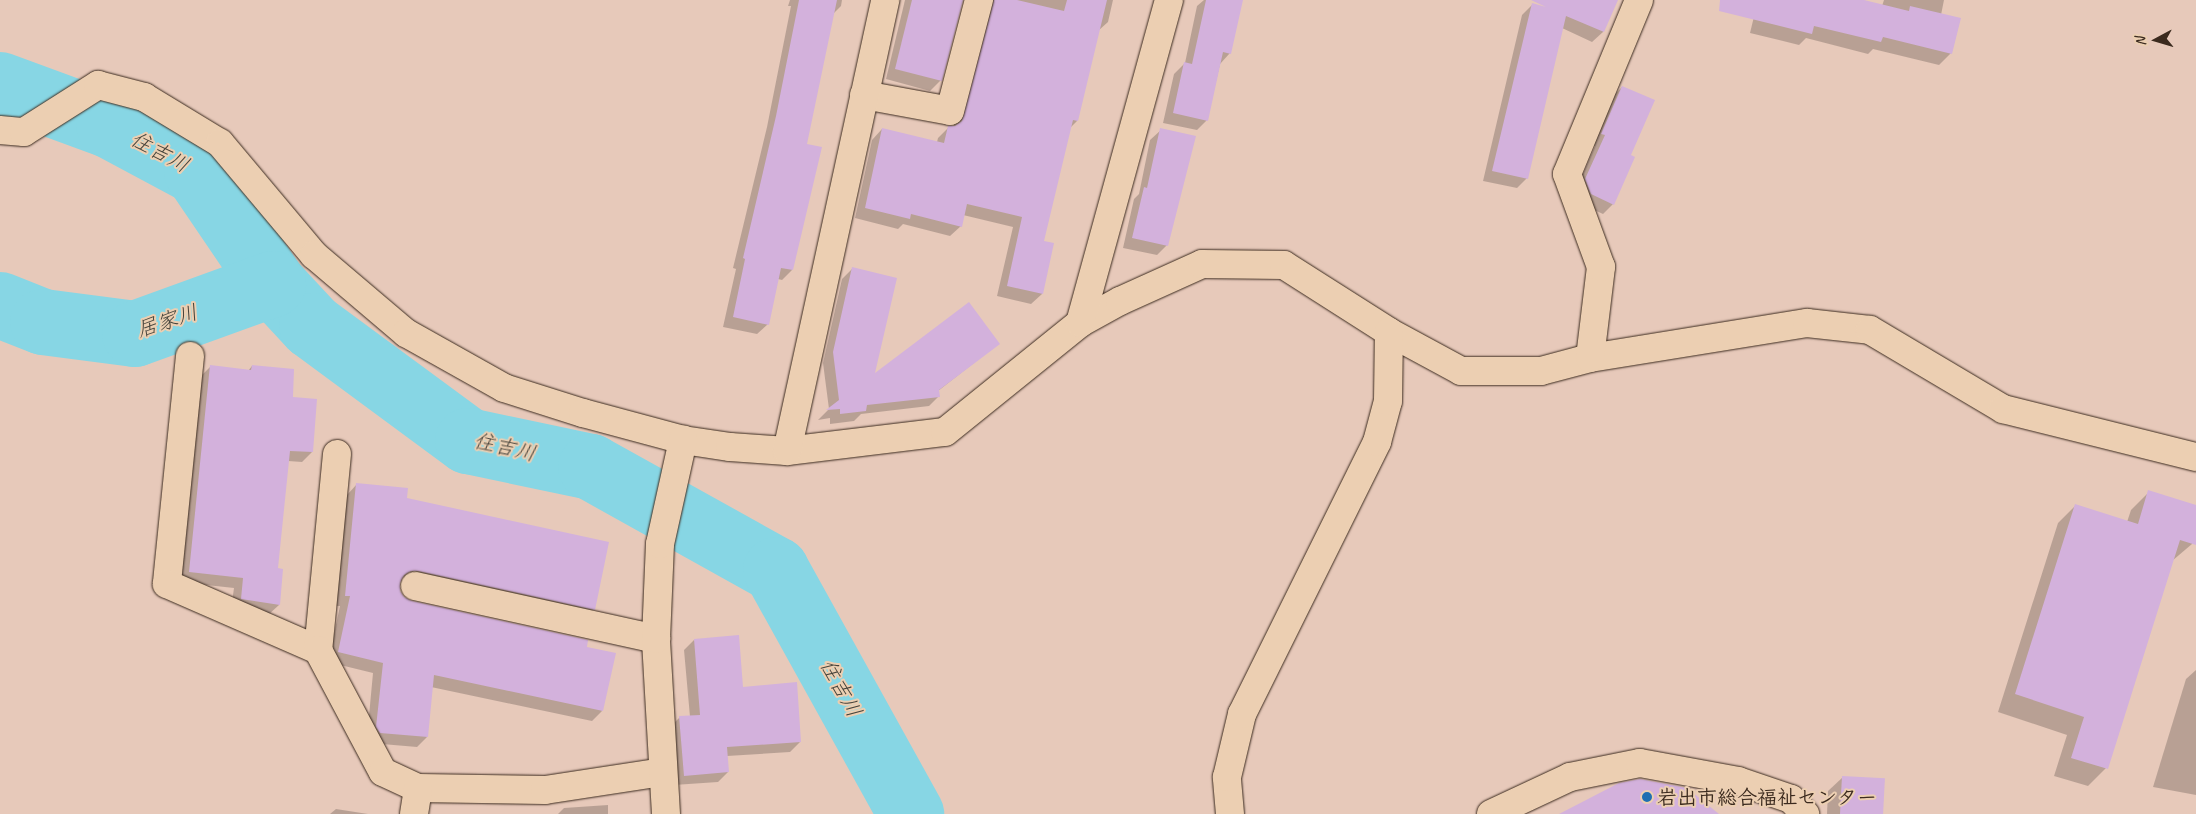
<!DOCTYPE html>
<html>
<head>
<meta charset="utf-8">
<style>
	body { margin:0 }
	#map { position:relative; width:2196px; height:814px; overflow:hidden; background:#e7c9ba; font-family:Caveat,"Klee One",sans-serif }
	div>[style] { position:absolute }
	.shadow>* { inset:0; background:#0003 }
	.river>* { height:66px; margin:-33px; padding:0 33px; transform-origin:33px; border-radius:33px; background:#87d6e4 }
	.building>* { inset:0; background:#d3b1dc; transform-origin:0 0 }
	.roads { filter:drop-shadow(0 0 1px #3b2a1e) drop-shadow(0 0 1px #3b2a1e) }
	.minor>* { height:28px; margin:-14px; padding:0 14px; transform-origin:14px; border-radius:14px; background:#eccfb2 }
	.dots>* { width:14px; height:14px; translate:-50% -50%; box-sizing:border-box; border:2px solid #eccfb2; border-radius:50% }
	span { translate:-50% -50%; white-space:nowrap; text-align:center; line-height:1.15; -webkit-text-stroke:4px #eccfb2; paint-order:stroke }
	.poi-label { font-size:20px; color:#3b2a1e; font-weight:700 }
	.left { translate:0 -50%; text-align:left }
	.water-label { font-size:21px; color:#46443c; font-style:italic }
	.north { position:absolute; left:2131px; top:15px; width:50px; height:50px; -webkit-text-stroke:4px #eccfb2; paint-order:stroke; rotate:264deg; font-size:14px; font-weight:700; line-height:20px; text-align:center; color:#3b2a1e }
	.north::after { content:''; display:block; margin:auto; width:18px; height:22px; background:#3b2a1e; clip-path:polygon(50% 0,100% 100%,50% 72%,0 100%) }
</style>
</head>
<body>
<div id="map">
	<div class="shadow">
		<div style="clip-path:polygon(790px 0,842px 0,841px 6px,833px 14px,805px 145px,792px 270px,782px 280px,778px 279px,768px 324px,757px 334px,723px 327px,736px 269px,733px 268px,767px 127px,791px 6px,788px 6px)"></div>
		<div style="clip-path:polygon(905px 0,962px 0,941px 80px,930px 91px,886px 79px)"></div>
		<div style="clip-path:polygon(980px 0,1113px 0,1108px 22px,1098px 31px,1077px 121px,1070px 128px,1043px 242px,1042px 294px,1031px 304px,997px 296px,1013px 227px,963px 215px,961px 226px,950px 236px,903px 224px,898px 229px,855px 218px,872px 140px,882px 129px,937px 142px,938px 138px,948px 128px,953px 127px,984px 15px)"></div>
		<div style="clip-path:polygon(1204px 0,1225px 0,1230px 53px,1220px 64px,1207px 120px,1197px 130px,1163px 123px,1174px 74px,1185px 63px,1197px 6px)"></div>
		<div style="clip-path:polygon(1573px 0,1616px 0,1603px 32px,1592px 42px,1562px 28px,1527px 178px,1517px 188px,1483px 181px,1522px 15px,1532px 5px,1567px 13px)"></div>
		<div style="clip-path:polygon(1758px 0,1859px 0,1882px 6px,1884px 0,1944px 0,1941px 15px,1951px 53px,1939px 65px,1873px 49px,1868px 54px,1806px 38px,1799px 45px,1750px 33px)"></div>
		<div style="clip-path:polygon(1622px 87px,1629px 155px,1613px 204px,1603px 214px,1581px 204px,1576px 190px,1595px 146px,1591px 144px,1612px 97px)"></div>
		<div style="clip-path:polygon(1161px 130px,1167px 245px,1157px 255px,1123px 248px,1134px 199px,1139px 194px,1150px 140px)"></div>
		<div style="clip-path:polygon(852px 269px,874px 376px,998px 344px,938px 391px,939px 396px,929px 406px,861px 414px,854px 421px,830px 424px,830px 418px,818px 420px,829px 409px,823px 363px,842px 279px)"></div>
		<div style="clip-path:polygon(211px 366px,248px 371px,252px 366px,291px 398px,312px 452px,302px 462px,288px 461px,277px 570px,279px 605px,268px 615px,231px 609px,234px 588px,179px 582px,201px 376px)"></div>
		<div style="clip-path:polygon(357px 484px,406px 499px,594px 609px,583px 619px,408px 580px,399px 581px,399px 591px,403px 598px,411px 602px,585px 648px,602px 711px,592px 721px,431px 687px,427px 737px,417px 747px,370px 743px,367px 737px,373px 673px,328px 662px,340px 606px,335px 606px,347px 495px)"></div>
		<div style="clip-path:polygon(2149px 492px,2196px 506px,2196px 530px,2192px 544px,2172px 561px,2106px 768px,2088px 786px,2054px 776px,2067px 735px,1998px 712px,2058px 523px,2076px 505px,2127px 522px,2131px 510px)"></div>
		<div style="clip-path:polygon(694px 640px,800px 742px,790px 752px,727px 756px,728px 772px,718px 782px,674px 785px,669px 728px,680px 717px,690px 717px,684px 650px)"></div>
		<div style="clip-path:polygon(2196px 670px,2196px 795px,2153px 787px,2186px 679px)"></div>
		<div style="clip-path:polygon(1843px 777px,1882px 814px,1827px 814px,1828px 791px)"></div>
		<div style="clip-path:polygon(608px 805px,608px 814px,558px 814px,564px 808px)"></div>
		<div style="clip-path:polygon(336px 809px,368px 814px,330px 814px)"></div>
	</div>
	<div class="river">
		<div style="left:0;top:85px;width:116px;rotate:20.2deg"></div>
		<div style="left:109px;top:125px;width:100px;rotate:28.1deg"></div>
		<div style="left:197px;top:172px;width:135px;rotate:55.8deg"></div>
		<div style="left:273px;top:284px;width:57px;rotate:47.1deg"></div>
		<div style="left:312px;top:326px;width:194px;rotate:36.4deg"></div>
		<div style="left:468px;top:441px;width:126px;rotate:11.9deg"></div>
		<div style="left:591px;top:467px;width:212px;rotate:29.1deg"></div>
		<div style="left:776px;top:570px;width:279px;rotate:61deg"></div>
		<div style="left:0;top:305px;width:46px;rotate:21.6deg"></div>
		<div style="left:43px;top:322px;width:93px;rotate:7.4deg"></div>
		<div style="left:135px;top:334px;width:147px;rotate:-19.9deg"></div>
	</div>
	<div class="building">
		<div style="clip-path:polygon(799px 0,837px 0,807px 144px,822px 147px,793px 270px,781px 268px,769px 325px,733px 317px,745px 259px,743px 258px,776px 116px)"></div>
		<div style="clip-path:polygon(912px 0,963px 0,942px 81px,895px 69px)"></div>
		<div style="clip-path:polygon(994px 0,1017px 0,1064px 11px,1067px 0,1107px 0,1078px 121px,1073px 120px,1044px 241px,1054px 243px,1043px 294px,1007px 286px,1022px 217px,967px 204px,962px 227px,911px 214px,910px 219px,865px 208px,882px 128px,944px 143px,948px 126px,955px 126px,962px 121px)"></div>
		<div style="clip-path:polygon(1206px 0,1243px 0,1231px 54px,1223px 52px,1208px 121px,1173px 113px,1184px 62px,1192px 64px)"></div>
		<div style="clip-path:polygon(1531px 0,1618px 0,1604px 32px,1566px 16px,1528px 179px,1492px 171px,1532px 3px,1546px 7px)"></div>
		<div style="clip-path:polygon(1720px 0,1864px 0,1909px 11px,1910px 6px,1961px 18px,1952px 54px,1883px 37px,1881px 42px,1814px 26px,1812px 34px,1719px 11px)"></div>
		<div style="clip-path:polygon(1622px 86px,1655px 100px,1631px 155px,1635px 157px,1614px 205px,1591px 194px,1585px 179px,1605px 135px,1601px 134px)"></div>
		<div style="clip-path:polygon(1160px 128px,1196px 136px,1168px 246px,1132px 238px,1144px 187px,1147px 188px)"></div>
		<div style="clip-path:polygon(852px 267px,897px 278px,875px 373px,969px 302px,1000px 344px,939px 390px,940px 397px,867px 405px,866px 411px,840px 414px,840px 409px,826px 410px,839px 400px,833px 352px)"></div>
		<div style="clip-path:polygon(210px 365px,251px 370px,252px 365px,294px 369px,293px 397px,317px 399px,313px 452px,290px 451px,278px 568px,283px 569px,280px 605px,241px 599px,243px 578px,189px 572px)"></div>
		<div style="clip-path:polygon(356px 483px,408px 488px,407px 498px,609px 542px,595px 610px,418px 571px,411px 571px,404px 575px,400px 583px,400px 591px,404px 597px,412px 601px,588px 640px,587px 647px,616px 653px,603px 711px,434px 675px,428px 737px,380px 733px,376px 727px,383px 663px,338px 652px,350px 596px,345px 596px)"></div>
		<div style="clip-path:polygon(2148px 490px,2196px 505px,2196px 545px,2180px 540px,2108px 769px,2071px 758px,2084px 717px,2015px 694px,2075px 504px,2138px 524px)"></div>
		<div style="clip-path:polygon(739px 635px,743px 687px,797px 682px,801px 742px,727px 747px,729px 772px,684px 776px,679px 716px,700px 715px,694px 639px)"></div>
		<div style="left:1842px;top:776px;width:43px;height:38px;rotate:3deg"></div>
		<div style="clip-path:polygon(1640px 779px,1687px 788px,1719px 814px,1559px 814px,1619px 783px)"></div>
	</div>
	<div class="roads">
		<div class="minor">
			<div style="left:864px;top:95px;width:87px;rotate:10.5deg"></div>
			<div style="left:950px;top:111px;width:115px;rotate:-75.4deg"></div>
			<div style="left:0;top:130px;width:24px;rotate:5deg"></div>
			<div style="left:24px;top:132px;width:88px;rotate:-32.4deg"></div>
			<div style="left:98px;top:85px;width:48px;rotate:14.6deg"></div>
			<div style="left:144px;top:97px;width:89px;rotate:31.2deg"></div>
			<div style="left:220px;top:143px;width:146px;rotate:50deg"></div>
			<div style="left:314px;top:255px;width:121px;rotate:40.3deg"></div>
			<div style="left:406px;top:333px;width:112px;rotate:29.3deg"></div>
			<div style="left:504px;top:388px;width:83px;rotate:17.6deg"></div>
			<div style="left:583px;top:413px;width:104px;rotate:15.1deg"></div>
			<div style="left:683px;top:440px;width:48px;rotate:8.5deg"></div>
			<div style="left:730px;top:447px;width:57px;rotate:4deg"></div>
			<div style="left:787px;top:451px;width:159px;rotate:-6.9deg"></div>
			<div style="left:945px;top:432px;width:174px;rotate:-38.9deg"></div>
			<div style="left:1080px;top:323px;width:46px;rotate:-28.8deg"></div>
			<div style="left:1120px;top:301px;width:90px;rotate:-24.3deg"></div>
			<div style="left:1202px;top:264px;width:82px;rotate:0.7deg"></div>
			<div style="left:1284px;top:265px;width:125px;rotate:32.5deg"></div>
			<div style="left:1389px;top:332px;width:82px;rotate:28.4deg"></div>
			<div style="left:1461px;top:371px;width:80px"></div>
			<div style="left:1541px;top:371px;width:51px;rotate:-14.9deg"></div>
			<div style="left:1590px;top:358px;width:220px;rotate:-9.2deg"></div>
			<div style="left:1807px;top:323px;width:63px;rotate:6.3deg"></div>
			<div style="left:1870px;top:330px;width:155px;rotate:30.7deg"></div>
			<div style="left:2003px;top:409px;width:199px;rotate:14deg"></div>
			<div style="left:1080px;top:323px;width:335px;rotate:-74.6deg"></div>
			<div style="left:190px;top:356px;width:229px;rotate:95.8deg"></div>
			<div style="left:167px;top:584px;width:165px;rotate:23.6deg"></div>
			<div style="left:1590px;top:358px;width:92px;rotate:-83.1deg"></div>
			<div style="left:1601px;top:267px;width:99px;rotate:-110.1deg"></div>
			<div style="left:1567px;top:174px;width:188px;rotate:-67.5deg"></div>
			<div style="left:787px;top:451px;width:462px;rotate:-77.7deg"></div>
			<div style="left:337px;top:454px;width:197px;rotate:95.5deg"></div>
			<div style="left:318px;top:650px;width:138px;rotate:62deg"></div>
			<div style="left:383px;top:772px;width:38px;rotate:25deg"></div>
			<div style="left:418px;top:788px;width:127px;rotate:0.9deg"></div>
			<div style="left:545px;top:790px;width:119px;rotate:-8.7deg"></div>
			<div style="left:415px;top:586px;width:247px;rotate:12.4deg"></div>
			<div style="left:414px;top:814px;width:26px;rotate:-81deg"></div>
			<div style="left:666px;top:814px;width:175px;rotate:-93.3deg"></div>
			<div style="left:656px;top:639px;width:95px;rotate:-87.6deg"></div>
			<div style="left:660px;top:544px;width:107px;rotate:-77.5deg"></div>
			<div style="left:1230px;top:814px;width:37px;rotate:-95deg"></div>
			<div style="left:1227px;top:777px;width:65px;rotate:-76.6deg"></div>
			<div style="left:1242px;top:714px;width:304px;rotate:-63.6deg"></div>
			<div style="left:1377px;top:442px;width:42px;rotate:-75deg"></div>
			<div style="left:1388px;top:401px;width:69px;rotate:-89.2deg"></div>
			<div style="left:1491px;top:814px;width:87px;rotate:-25.1deg"></div>
			<div style="left:1570px;top:777px;width:71px;rotate:-11.3deg"></div>
			<div style="left:1640px;top:763px;width:100px;rotate:10.4deg"></div>
			<div style="left:1738px;top:781px;width:56px;rotate:18.8deg"></div>
			<div style="left:1791px;top:799px;width:21px;rotate:47deg"></div>
		</div>
	</div>
	<div class="dots">
		<div style="left:1647px;top:797px;background:#1f6fb2"></div>
	</div>
	<div class="poi-label">
		<span class="left" style="left:1657px;top:797px">岩出市総合福祉センター</span>
	</div>
	<div class="water-label">
		<span style="left:160px;top:152px;rotate:28deg">住吉川</span>
		<span style="left:167px;top:321px;rotate:-18deg">居家川</span>
		<span style="left:505px;top:447px;rotate:13deg">住吉川</span>
		<span style="left:841px;top:688px;rotate:61deg">住吉川</span>
	</div>
	<div class="north">N</div>
</div>
</body>
</html>
